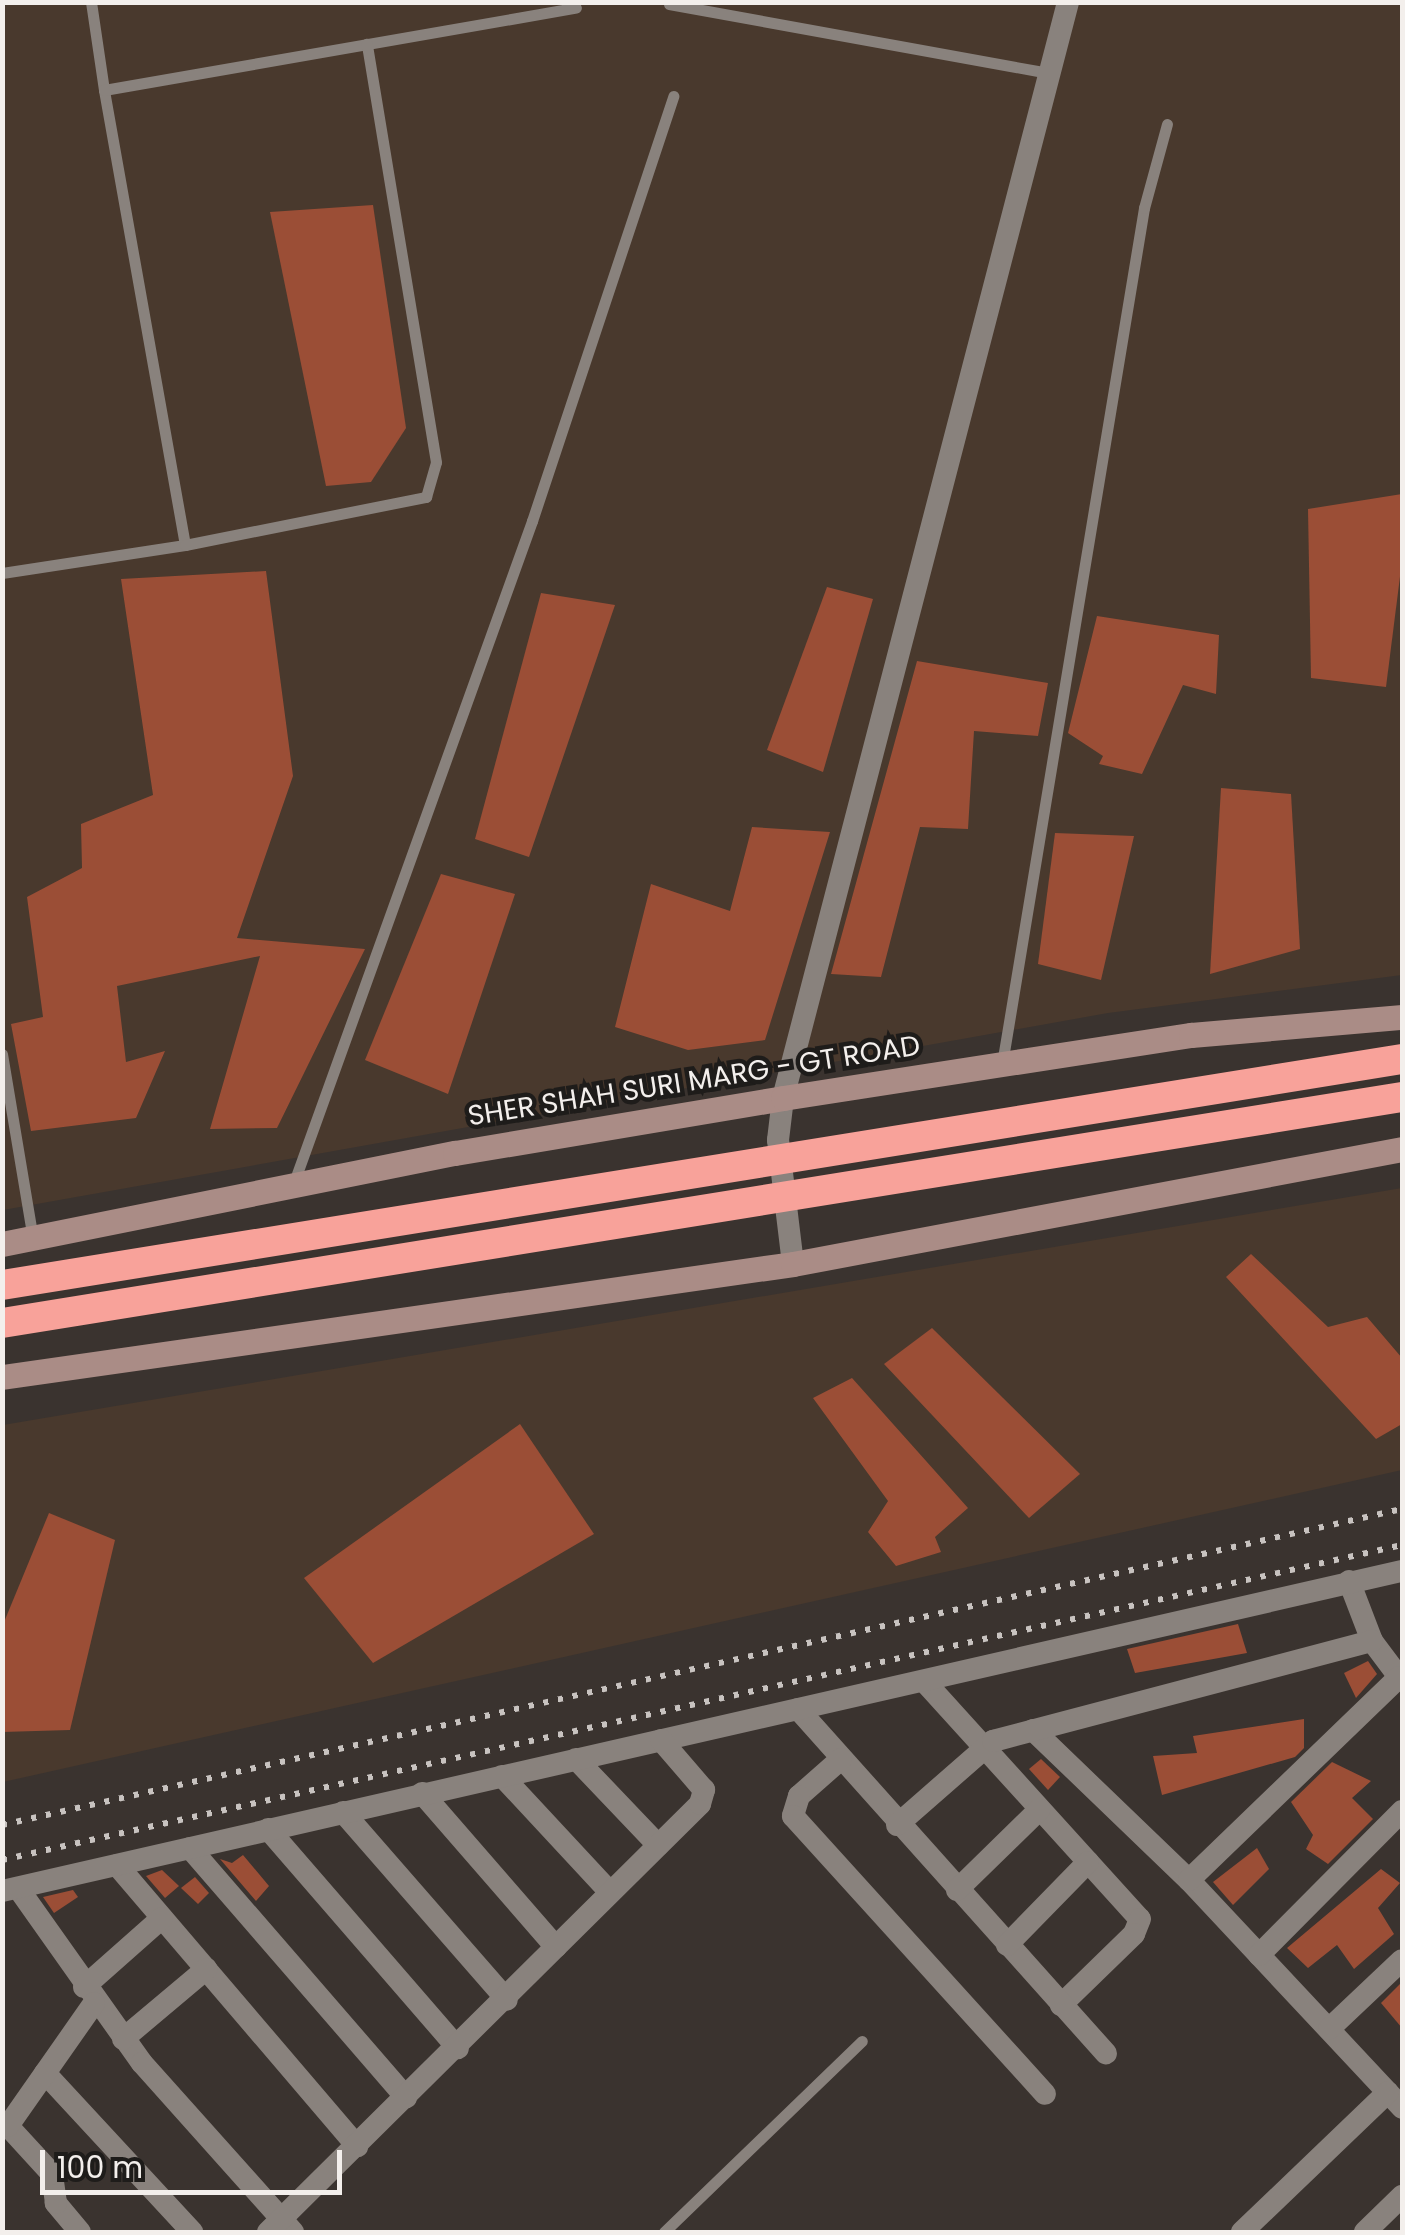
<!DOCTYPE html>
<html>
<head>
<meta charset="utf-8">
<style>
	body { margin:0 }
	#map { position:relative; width:1405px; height:2235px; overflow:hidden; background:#3a332f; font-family:Poppins,sans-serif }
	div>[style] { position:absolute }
	.industrial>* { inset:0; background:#49392d }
	.building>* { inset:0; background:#9b4e36 }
	.lane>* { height:11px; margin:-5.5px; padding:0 5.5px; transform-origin:5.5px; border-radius:5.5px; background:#89827d }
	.street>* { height:22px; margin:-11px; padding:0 11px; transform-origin:11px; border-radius:11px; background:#89827d }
	.secondary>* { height:25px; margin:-12.5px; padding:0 12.5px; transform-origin:12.5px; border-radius:12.5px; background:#aa8c86 }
	.highway>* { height:30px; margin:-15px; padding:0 15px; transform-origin:15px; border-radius:15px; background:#f8a29a }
	.rail>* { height:6px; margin-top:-3px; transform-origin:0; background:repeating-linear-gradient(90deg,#c8c3c0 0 5px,transparent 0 15px) }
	span { translate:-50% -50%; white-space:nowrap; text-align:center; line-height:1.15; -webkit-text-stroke:9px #1e1c1a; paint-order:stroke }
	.street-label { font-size:28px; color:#f3efec }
	.frame { position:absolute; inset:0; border:5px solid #f3efec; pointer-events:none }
	.scale { position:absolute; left:40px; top:2150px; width:302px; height:45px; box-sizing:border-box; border:5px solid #f3efec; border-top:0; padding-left:12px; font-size:30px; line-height:35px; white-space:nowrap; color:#f3efec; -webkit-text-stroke:8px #1e1c1a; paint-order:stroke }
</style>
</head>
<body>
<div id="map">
	<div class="industrial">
		<div style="clip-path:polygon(3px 3px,1402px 3px,1402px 975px,1108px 1013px,3px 1210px)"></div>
		<div style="clip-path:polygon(1402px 1188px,1402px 1470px,3px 1782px,3px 1425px)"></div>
	</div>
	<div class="building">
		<div style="clip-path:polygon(373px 205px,406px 428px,371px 482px,326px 486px,270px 212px)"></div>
		<div style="clip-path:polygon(1402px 494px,1402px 561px,1386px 687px,1311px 678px,1308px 509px)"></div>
		<div style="clip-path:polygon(266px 571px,293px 776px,237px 938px,365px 949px,277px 1128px,210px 1129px,260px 956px,117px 986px,126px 1062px,165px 1051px,136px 1118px,31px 1131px,11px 1024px,43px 1017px,27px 897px,82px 868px,81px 824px,153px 795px,121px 579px)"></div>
		<div style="clip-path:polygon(827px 587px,873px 599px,823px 772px,767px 750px)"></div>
		<div style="clip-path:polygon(541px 593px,615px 605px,529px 857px,475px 839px)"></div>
		<div style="clip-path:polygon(1097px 616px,1219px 635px,1216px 694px,1183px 685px,1142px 774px,1099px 764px,1103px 756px,1068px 733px)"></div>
		<div style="clip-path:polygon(917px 661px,1048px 683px,1038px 736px,974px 731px,968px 829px,920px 827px,881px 977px,831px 974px)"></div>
		<div style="clip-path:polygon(1221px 788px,1291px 794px,1300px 949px,1210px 974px)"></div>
		<div style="clip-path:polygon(752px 827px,830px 832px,765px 1040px,688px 1050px,615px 1027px,651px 884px,730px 911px)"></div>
		<div style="clip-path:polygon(1055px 833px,1134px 836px,1101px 980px,1038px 964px)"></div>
		<div style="clip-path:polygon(441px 874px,515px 894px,448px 1094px,365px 1060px)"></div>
		<div style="clip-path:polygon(1251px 1254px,1328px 1327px,1367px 1317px,1402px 1358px,1402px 1424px,1376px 1439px,1226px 1277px)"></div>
		<div style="clip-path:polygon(932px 1328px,1080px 1474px,1029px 1518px,884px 1364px)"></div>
		<div style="clip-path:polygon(852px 1378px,968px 1508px,935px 1537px,941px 1552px,896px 1566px,868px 1532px,888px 1501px,813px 1398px)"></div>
		<div style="clip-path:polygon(520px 1424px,594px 1534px,373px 1663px,304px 1578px)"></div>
		<div style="clip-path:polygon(49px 1513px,115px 1540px,70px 1730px,2px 1732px,2px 1627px)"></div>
		<div style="clip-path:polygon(1238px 1624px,1247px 1653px,1135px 1673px,1127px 1649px)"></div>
		<div style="clip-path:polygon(1368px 1661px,1377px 1674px,1356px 1698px,1344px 1673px)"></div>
		<div style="clip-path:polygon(1304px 1719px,1304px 1748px,1295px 1757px,1162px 1795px,1153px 1756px,1197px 1753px,1193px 1736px)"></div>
		<div style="clip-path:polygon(1041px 1759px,1060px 1777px,1048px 1790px,1029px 1769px)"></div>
		<div style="clip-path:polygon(1332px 1762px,1371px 1781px,1352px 1798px,1373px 1819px,1328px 1864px,1306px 1849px,1313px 1835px,1291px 1802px)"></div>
		<div style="clip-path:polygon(1257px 1848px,1269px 1869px,1233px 1905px,1213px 1882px)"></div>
		<div style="clip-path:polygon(243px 1855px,269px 1886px,256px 1901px,220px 1859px,232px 1863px)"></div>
		<div style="clip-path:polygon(1381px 1869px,1400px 1883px,1378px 1908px,1394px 1934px,1354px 1969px,1337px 1945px,1308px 1968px,1287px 1948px)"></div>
		<div style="clip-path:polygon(162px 1870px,179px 1886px,165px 1898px,146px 1876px)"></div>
		<div style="clip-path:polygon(195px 1877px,209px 1893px,198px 1904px,181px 1888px)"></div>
		<div style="clip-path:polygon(73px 1890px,78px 1897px,54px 1913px,43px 1897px)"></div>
		<div style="clip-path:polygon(1402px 1982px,1402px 2028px,1381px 2003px)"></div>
	</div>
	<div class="lane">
		<div style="left:91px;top:2px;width:89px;rotate:81.6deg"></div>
		<div style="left:669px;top:4px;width:386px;rotate:10.3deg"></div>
		<div style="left:185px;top:545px;width:462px;rotate:-100.1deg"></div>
		<div style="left:104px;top:90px;width:479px;rotate:-9.9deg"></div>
		<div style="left:2px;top:573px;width:185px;rotate:-8.7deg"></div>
		<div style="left:185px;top:545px;width:246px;rotate:-11.3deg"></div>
		<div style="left:426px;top:497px;width:36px;rotate:-74deg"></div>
		<div style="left:436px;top:462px;width:424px;rotate:-99.4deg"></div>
		<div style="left:2px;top:1054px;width:189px;rotate:80.5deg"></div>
		<div style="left:1002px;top:1064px;width:868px;rotate:-80.58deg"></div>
		<div style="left:1144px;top:208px;width:87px;rotate:-74.7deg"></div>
		<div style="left:294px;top:1182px;width:703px;rotate:-70.2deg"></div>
		<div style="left:532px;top:521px;width:448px;rotate:-71.6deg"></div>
		<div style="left:664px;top:2232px;width:275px;rotate:-44deg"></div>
	</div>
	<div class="street">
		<div style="left:793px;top:1264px;width:125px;rotate:-96.9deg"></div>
		<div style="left:778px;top:1140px;width:42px;rotate:-83.2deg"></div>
		<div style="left:783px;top:1098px;width:1132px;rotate:-75.42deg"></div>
		<div style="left:1349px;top:1581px;width:64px;rotate:69deg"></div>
		<div style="left:1372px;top:1641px;width:50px;rotate:53.1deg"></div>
		<div style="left:924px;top:1681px;width:321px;rotate:47.8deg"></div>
		<div style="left:1140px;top:1919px;width:16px;rotate:112deg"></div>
		<div style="left:1134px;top:1934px;width:102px;rotate:135.8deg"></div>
		<div style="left:798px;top:1709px;width:462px;rotate:48.2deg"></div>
		<div style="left:1033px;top:1730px;width:216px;rotate:43.9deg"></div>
		<div style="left:1189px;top:1880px;width:312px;rotate:46.9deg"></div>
		<div style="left:576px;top:1759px;width:119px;rotate:46.4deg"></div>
		<div style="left:841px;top:1759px;width:56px;rotate:138.6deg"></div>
		<div style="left:799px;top:1796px;width:21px;rotate:107deg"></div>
		<div style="left:793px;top:1816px;width:375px;rotate:47.8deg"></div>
		<div style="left:502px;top:1776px;width:157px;rotate:47.1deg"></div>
		<div style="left:422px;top:1793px;width:204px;rotate:49deg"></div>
		<div style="left:343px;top:1812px;width:249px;rotate:48.9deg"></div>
		<div style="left:897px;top:1825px;width:128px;rotate:-41.2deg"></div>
		<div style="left:993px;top:1741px;width:392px;rotate:-14.8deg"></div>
		<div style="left:268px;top:1829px;width:290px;rotate:49.1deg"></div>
		<div style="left:190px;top:1848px;width:330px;rotate:49.1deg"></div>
		<div style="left:117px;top:1865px;width:370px;rotate:49.5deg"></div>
		<div style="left:1189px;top:1880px;width:292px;rotate:-44deg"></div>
		<div style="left:18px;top:1888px;width:214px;rotate:54.7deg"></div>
		<div style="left:142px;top:2063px;width:227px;rotate:48.2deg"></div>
		<div style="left:957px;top:1890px;width:115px;rotate:-44.3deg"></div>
		<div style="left:2px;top:1891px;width:1436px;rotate:-12.88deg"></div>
		<div style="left:1007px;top:1945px;width:116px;rotate:-45.7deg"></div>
		<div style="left:1259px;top:1955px;width:203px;rotate:-45.2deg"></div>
		<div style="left:84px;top:1987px;width:104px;rotate:-41.5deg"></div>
		<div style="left:1329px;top:2029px;width:100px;rotate:-43.4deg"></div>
		<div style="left:123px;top:2039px;width:109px;rotate:-40.1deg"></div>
		<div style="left:45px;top:2073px;width:217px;rotate:47.2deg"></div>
		<div style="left:80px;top:2232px;width:38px;rotate:-130deg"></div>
		<div style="left:56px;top:2203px;width:29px;rotate:-98deg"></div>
		<div style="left:52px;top:2174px;width:65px;rotate:-132.5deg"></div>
		<div style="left:8px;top:2126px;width:150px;rotate:-55deg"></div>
		<div style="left:268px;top:2232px;width:608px;rotate:-44.73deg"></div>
		<div style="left:700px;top:1804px;width:15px;rotate:-74deg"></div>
		<div style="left:704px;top:1790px;width:66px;rotate:-130.7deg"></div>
		<div style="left:1242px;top:2232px;width:202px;rotate:-43.8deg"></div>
		<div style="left:1365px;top:2232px;width:52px;rotate:-44.2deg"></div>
	</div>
	<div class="secondary">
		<div style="left:2px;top:1244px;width:462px;rotate:-11.4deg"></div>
		<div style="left:455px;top:1153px;width:333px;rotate:-9.5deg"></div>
		<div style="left:783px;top:1098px;width:413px;rotate:-8.8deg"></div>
		<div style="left:1191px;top:1035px;width:212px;rotate:-4.9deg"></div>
		<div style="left:2px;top:1377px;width:799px;rotate:-8.13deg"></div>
		<div style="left:793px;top:1264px;width:620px;rotate:-10.69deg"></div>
	</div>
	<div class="highway">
		<div style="left:2px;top:1285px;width:1418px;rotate:-9.17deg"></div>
		<div style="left:2px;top:1323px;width:1418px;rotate:-9.17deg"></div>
	</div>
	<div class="rail">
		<div style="left:2px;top:1825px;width:1435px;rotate:-12.72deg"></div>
		<div style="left:2px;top:1860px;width:1435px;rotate:-12.68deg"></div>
	</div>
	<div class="street-label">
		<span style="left:694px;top:1081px;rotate:-9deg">SHER SHAH SURI MARG - GT ROAD</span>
	</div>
	<div class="frame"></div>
	<div class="scale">100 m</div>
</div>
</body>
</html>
